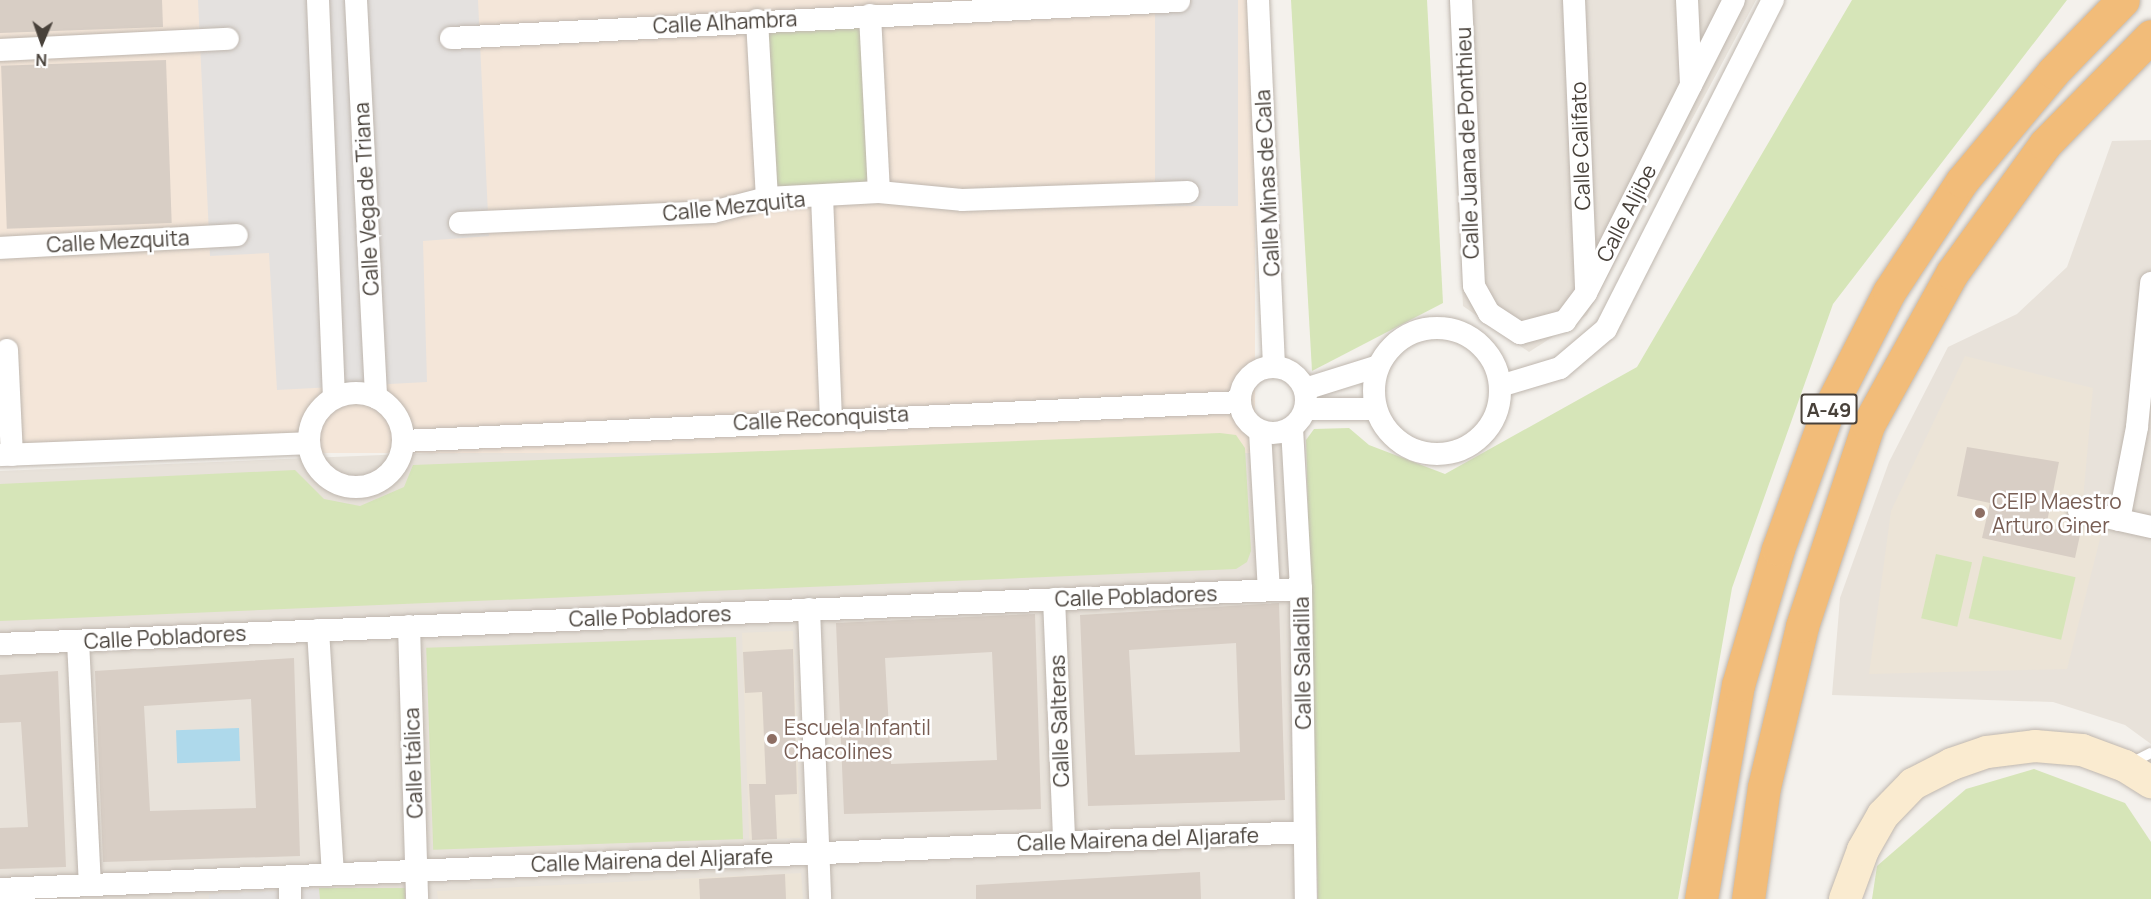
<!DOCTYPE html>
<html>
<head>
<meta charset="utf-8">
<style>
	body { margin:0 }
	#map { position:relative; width:2151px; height:899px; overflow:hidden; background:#f4f1ec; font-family:Manrope,sans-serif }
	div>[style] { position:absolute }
	.residential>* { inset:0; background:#e8e2da }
	.commercial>* { inset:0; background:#f4e6d9; transform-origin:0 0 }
	.education>* { inset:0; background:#ece4d7; transform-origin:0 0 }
	.green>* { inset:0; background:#d6e5b8; transform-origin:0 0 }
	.parking>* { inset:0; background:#e4e1df; transform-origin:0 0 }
	.water>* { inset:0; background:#aed9eb; transform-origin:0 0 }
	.building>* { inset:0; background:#d8cec5; transform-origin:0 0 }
	.roads { filter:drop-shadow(0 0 2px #bfb7af) drop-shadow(0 0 2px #bfb7af) }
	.lane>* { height:10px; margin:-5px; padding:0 5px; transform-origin:5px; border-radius:5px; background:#fff }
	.street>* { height:22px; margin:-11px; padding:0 11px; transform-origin:11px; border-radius:11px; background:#fff }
	.street>.ring { margin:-11px; padding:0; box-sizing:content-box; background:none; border:22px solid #fff; border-radius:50% }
	.secondary>* { height:32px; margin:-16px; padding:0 16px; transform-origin:16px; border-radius:16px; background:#faebd0 }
	.highway>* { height:33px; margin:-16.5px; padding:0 16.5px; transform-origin:16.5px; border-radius:16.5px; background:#f2bc79 }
	.dots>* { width:16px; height:16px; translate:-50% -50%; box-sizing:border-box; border:3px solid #fff; border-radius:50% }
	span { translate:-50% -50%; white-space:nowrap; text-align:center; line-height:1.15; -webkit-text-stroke:5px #fff; paint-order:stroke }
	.shield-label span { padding:2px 4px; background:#fff; border:2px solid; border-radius:4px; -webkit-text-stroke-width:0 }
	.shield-label { font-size:20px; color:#48413a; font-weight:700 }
	.street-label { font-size:21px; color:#48413a }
	.education-label { font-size:21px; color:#785e54 }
	.left { translate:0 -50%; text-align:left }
	.north { position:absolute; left:12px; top:12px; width:60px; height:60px; -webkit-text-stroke:4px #fff; paint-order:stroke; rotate:182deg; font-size:16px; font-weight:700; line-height:24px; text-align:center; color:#48413a }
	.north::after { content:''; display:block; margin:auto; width:21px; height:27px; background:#48413a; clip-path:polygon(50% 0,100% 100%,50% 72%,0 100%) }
</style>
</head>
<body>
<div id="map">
	<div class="residential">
		<div style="clip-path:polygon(1449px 0,1756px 0,1587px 315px,1529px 352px,1463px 306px)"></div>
		<div style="clip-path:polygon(2151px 140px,2151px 744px,2125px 725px,2053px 702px,1832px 695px,1840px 598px,1889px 462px,1948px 347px,2017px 314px,2067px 267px,2112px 141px)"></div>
		<div style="clip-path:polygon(1305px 427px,1318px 899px,0 899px,0 471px,645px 444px)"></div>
	</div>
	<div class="commercial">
		<div style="left:0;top:0;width:1255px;height:453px"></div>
	</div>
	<div class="education">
		<div style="clip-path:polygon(1965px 356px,2093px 388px,2083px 500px,2077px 504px,2103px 527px,2067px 669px,1869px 674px,1891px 511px)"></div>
		<div style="left:793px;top:631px;width:207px;height:51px;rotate:88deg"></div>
		<div style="clip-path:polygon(801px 873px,803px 899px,438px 899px,437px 891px)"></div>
	</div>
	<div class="green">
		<div style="clip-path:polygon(1291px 0,1427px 0,1443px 303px,1312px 371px)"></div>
		<div style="clip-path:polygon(1852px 0,2067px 0,1833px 304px,1732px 588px,1678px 899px,1318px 899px,1306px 440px,1314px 429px,1349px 428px,1369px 445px,1445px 474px,1637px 367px)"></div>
		<div style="left:862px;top:21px;width:163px;height:97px;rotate:87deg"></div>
		<div style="clip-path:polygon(1220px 433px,1236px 435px,1245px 448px,1251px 551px,1247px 562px,1236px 569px,0 621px,0 484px,295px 470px,324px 499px,360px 506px,404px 487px,413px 465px)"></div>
		<div style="left:1936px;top:554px;width:37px;height:66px;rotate:13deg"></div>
		<div style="left:1983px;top:556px;width:95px;height:64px;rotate:13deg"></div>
		<div style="left:736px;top:637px;width:202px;height:310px;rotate:88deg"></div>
		<div style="clip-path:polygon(2034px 769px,2125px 803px,2151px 842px,2151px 899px,1872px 899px,1877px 866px,1966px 789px)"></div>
		<div style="left:405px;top:888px;width:11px;height:86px;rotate:90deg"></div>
	</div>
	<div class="parking">
		<div style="clip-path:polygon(198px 0,478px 0,489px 236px,423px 241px,427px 382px,277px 390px,269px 253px,210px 256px)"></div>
		<div style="left:1155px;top:0;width:83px;height:206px"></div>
		<div style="clip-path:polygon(319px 889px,320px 899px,209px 899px,209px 894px)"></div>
	</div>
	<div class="water">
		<div style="left:239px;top:728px;width:33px;height:63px;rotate:88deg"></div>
	</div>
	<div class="building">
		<div style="clip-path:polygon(0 0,162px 0,163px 27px,0 33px)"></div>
		<div style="left:166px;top:60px;width:163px;height:165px;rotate:88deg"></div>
		<div style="clip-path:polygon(1967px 447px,2059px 462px,2046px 527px,2080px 535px,2075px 558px,1982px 538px,1990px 503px,1957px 496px)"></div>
		<div style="clip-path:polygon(evenodd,1279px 603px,1285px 800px,1088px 806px,1080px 615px,1279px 603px,1236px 643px,1240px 752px,1135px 755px,1129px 650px,1236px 643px)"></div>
		<div style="clip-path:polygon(evenodd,1035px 614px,1041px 809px,844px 814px,836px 623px,1035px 614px,992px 652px,997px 760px,891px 764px,885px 658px,992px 652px)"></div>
		<div style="clip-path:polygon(793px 649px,797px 794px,775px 795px,777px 839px,752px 840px,749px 784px,766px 784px,762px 692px,745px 693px,743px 652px)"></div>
		<div style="clip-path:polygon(evenodd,294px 658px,300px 856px,103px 862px,95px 671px,294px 658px,251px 699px,256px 808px,150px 811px,144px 706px,251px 699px)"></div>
		<div style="clip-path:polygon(58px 671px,66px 867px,0 869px,0 828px,28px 827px,21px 722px,0 723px,0 675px)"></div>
		<div style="clip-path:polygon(1200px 872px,1201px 899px,976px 899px,976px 885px)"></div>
		<div style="clip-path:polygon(785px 874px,786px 899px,700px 899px,699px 879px)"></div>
	</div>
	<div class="roads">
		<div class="lane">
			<div style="left:2131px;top:763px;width:22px;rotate:-27deg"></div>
		</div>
		<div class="street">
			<div style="left:318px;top:0;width:398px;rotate:87.7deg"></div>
			<div style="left:356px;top:0;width:398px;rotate:87.1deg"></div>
			<div style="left:1258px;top:0;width:367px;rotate:87.5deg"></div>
			<div style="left:1461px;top:0;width:286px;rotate:87.4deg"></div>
			<div style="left:1474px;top:286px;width:31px;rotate:61deg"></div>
			<div style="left:1489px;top:313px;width:37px;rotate:33deg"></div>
			<div style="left:1520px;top:333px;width:47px;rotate:-14.9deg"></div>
			<div style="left:1565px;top:321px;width:35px;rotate:-53deg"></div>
			<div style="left:1586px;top:293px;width:328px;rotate:-63.2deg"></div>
			<div style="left:1574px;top:0;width:289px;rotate:87.6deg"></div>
			<div style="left:1687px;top:0;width:85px;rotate:87.3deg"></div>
			<div style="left:870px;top:15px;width:177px;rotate:87.1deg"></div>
			<div style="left:757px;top:20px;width:178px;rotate:86.8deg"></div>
			<div style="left:451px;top:38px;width:729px;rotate:-2.91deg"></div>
			<div style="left:0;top:50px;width:228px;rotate:-2.8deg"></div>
			<div style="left:822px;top:196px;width:221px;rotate:87.7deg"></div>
			<div style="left:460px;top:223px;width:253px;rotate:-2.5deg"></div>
			<div style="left:713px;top:212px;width:56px;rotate:-14.5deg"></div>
			<div style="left:767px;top:198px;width:112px;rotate:-3.1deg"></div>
			<div style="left:879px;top:192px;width:83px;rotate:5.5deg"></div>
			<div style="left:962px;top:200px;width:226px;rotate:-2deg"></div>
			<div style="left:0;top:248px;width:237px;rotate:-3.1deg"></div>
			<div class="ring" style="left:1374px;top:328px;width:104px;height:104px"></div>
			<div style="left:7px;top:350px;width:105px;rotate:87.3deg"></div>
			<div class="ring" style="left:1240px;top:367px;width:44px;height:44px"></div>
			<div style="left:1500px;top:386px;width:63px;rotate:-16.7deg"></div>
			<div style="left:1560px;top:368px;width:60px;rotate:-40.3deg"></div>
			<div style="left:1606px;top:329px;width:369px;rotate:-63.1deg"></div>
			<div style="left:1305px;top:389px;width:77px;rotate:-17.3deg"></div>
			<div class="ring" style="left:309px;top:393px;width:72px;height:72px"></div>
			<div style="left:1306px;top:409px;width:70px"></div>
			<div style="left:1292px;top:428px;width:161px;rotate:86.8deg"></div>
			<div style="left:1301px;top:589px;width:310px;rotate:89.1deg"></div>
			<div style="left:1260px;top:431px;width:159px;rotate:86.8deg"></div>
			<div style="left:404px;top:441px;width:837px;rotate:-2.67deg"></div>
			<div style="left:0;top:455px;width:309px;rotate:-2.2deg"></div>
			<div style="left:2079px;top:511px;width:74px;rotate:12.5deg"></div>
			<div style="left:2119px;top:520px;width:95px;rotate:-79deg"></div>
			<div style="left:2137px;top:427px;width:145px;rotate:-84.4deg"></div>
			<div style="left:1054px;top:599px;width:243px;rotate:87.6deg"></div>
			<div style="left:809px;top:609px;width:290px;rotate:87.8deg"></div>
			<div style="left:409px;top:626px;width:273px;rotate:88.3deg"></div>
			<div style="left:318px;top:630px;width:244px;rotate:86.5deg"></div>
			<div style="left:78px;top:641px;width:244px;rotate:87.2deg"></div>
			<div style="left:0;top:644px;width:1302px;rotate:-2.42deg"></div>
			<div style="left:290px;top:876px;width:23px;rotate:90deg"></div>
			<div style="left:0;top:889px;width:1305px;rotate:-2.5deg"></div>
		</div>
		<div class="secondary">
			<div style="left:1845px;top:899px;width:52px;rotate:-69.8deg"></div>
			<div style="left:1863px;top:850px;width:40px;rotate:-60.3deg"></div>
			<div style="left:1883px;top:815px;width:43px;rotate:-45.9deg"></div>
			<div style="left:1913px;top:784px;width:44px;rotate:-27.1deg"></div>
			<div style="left:1952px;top:764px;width:37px;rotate:-19deg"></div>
			<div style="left:1987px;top:752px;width:48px;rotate:-7.1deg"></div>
			<div style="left:2035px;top:746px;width:47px;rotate:4.9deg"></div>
			<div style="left:2082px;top:750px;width:46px;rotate:20.4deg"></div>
			<div style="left:2125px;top:766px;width:31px;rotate:32deg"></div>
		</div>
		<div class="highway">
			<div style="left:1701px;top:899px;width:217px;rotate:-80.2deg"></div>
			<div style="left:1738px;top:685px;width:142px;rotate:-73.6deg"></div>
			<div style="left:1778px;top:549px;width:145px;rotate:-70.2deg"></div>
			<div style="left:1827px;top:413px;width:136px;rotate:-62.9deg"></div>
			<div style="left:1889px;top:292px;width:133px;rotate:-56.7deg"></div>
			<div style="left:1962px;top:181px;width:142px;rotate:-50.1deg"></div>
			<div style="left:2053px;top:72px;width:100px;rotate:-45.8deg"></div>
			<div style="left:1748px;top:899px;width:113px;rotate:-81.9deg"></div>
			<div style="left:1764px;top:787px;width:165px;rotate:-76.7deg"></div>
			<div style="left:1802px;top:626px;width:212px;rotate:-71.8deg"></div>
			<div style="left:1868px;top:425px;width:174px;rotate:-61.1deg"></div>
			<div style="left:1952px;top:273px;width:159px;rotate:-54.2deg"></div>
			<div style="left:2045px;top:144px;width:151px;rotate:-45.5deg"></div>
		</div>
	</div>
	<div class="dots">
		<div style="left:1980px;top:513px;background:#8d6e63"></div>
		<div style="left:772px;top:739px;background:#8d6e63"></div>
	</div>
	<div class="shield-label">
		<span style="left:1829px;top:409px">A-49</span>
	</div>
	<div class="street-label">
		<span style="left:725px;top:22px;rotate:-3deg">Calle Alhambra</span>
		<span style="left:1467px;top:143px;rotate:-92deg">Calle Juana de Ponthieu</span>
		<span style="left:1580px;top:146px;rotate:-92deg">Calle Califato</span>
		<span style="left:1267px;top:183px;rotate:-93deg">Calle Minas de Cala</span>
		<span style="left:366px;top:199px;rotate:-93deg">Calle Vega de Triana</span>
		<span style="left:734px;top:206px;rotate:-6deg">Calle Mezquita</span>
		<span style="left:1626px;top:213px;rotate:-63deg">Calle Aljibe</span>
		<span style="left:118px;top:241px;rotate:-3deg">Calle Mezquita</span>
		<span style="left:821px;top:418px;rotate:-3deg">Calle Reconquista</span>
		<span style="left:1136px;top:596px;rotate:-2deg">Calle Pobladores</span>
		<span style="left:650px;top:616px;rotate:-2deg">Calle Pobladores</span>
		<span style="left:165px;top:637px;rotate:-3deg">Calle Pobladores</span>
		<span style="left:1302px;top:663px;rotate:-91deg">Calle Saladilla</span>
		<span style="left:1059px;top:721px;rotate:-92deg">Calle Salteras</span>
		<span style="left:413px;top:763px;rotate:-92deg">Calle Itálica</span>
		<span style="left:1138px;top:839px;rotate:-2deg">Calle Mairena del Aljarafe</span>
		<span style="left:652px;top:860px;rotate:-2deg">Calle Mairena del Aljarafe</span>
	</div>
	<div class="education-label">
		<span class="left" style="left:1992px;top:513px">CEIP Maestro<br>Arturo Giner</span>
		<span class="left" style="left:784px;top:739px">Escuela Infantil<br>Chacolines</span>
	</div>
	<div class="north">N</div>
</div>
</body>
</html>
